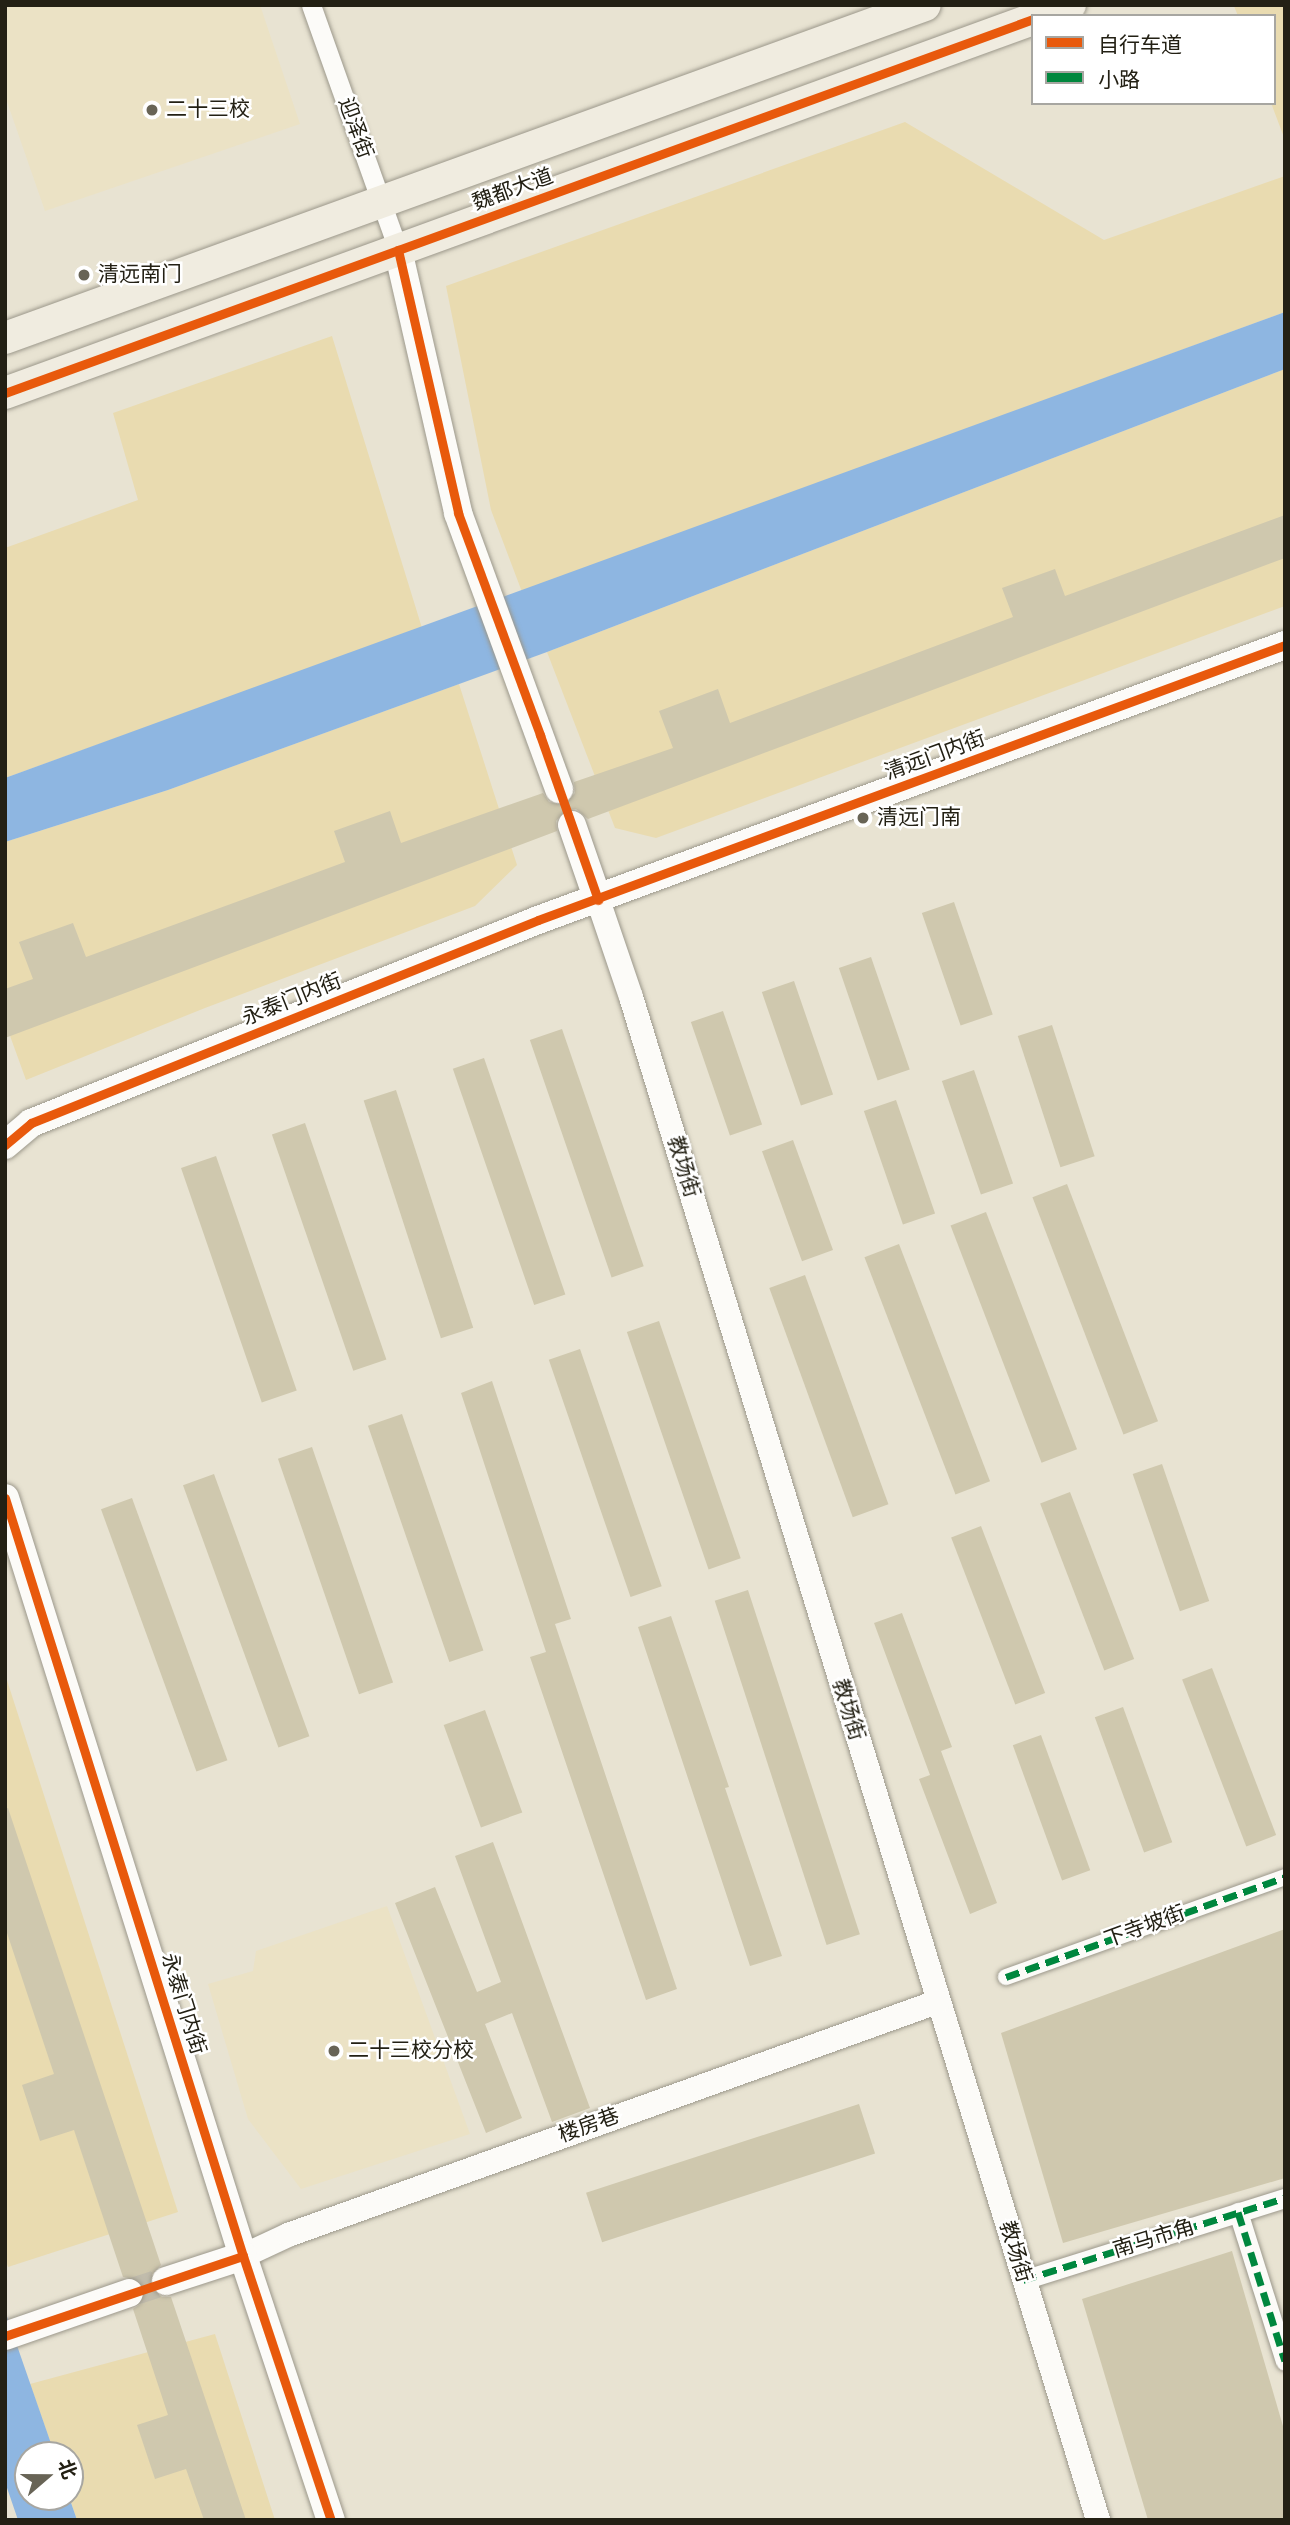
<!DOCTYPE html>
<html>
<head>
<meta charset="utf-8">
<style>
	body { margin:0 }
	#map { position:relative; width:1290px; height:2525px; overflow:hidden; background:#e8e3d2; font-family:"Varela Round","Noto Sans SC",sans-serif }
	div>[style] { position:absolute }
	.built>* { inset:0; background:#ebe2c5 }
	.green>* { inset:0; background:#e9dbb0 }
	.water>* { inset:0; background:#8eb6e1 }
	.building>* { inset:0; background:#cfc8ae; transform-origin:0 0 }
	.secondary-tunnel>* { height:28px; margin-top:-14px; transform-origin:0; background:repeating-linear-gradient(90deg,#c1bcac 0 28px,transparent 0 42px) }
	.roads { filter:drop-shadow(0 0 2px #9c988b) drop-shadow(0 0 2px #9c988b) }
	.pedestrian>* { height:16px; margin:-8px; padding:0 8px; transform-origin:8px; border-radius:8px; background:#fcfbf8 }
	.minor>* { height:19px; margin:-9.5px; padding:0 9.5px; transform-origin:9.5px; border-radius:9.5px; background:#fcfbf8 }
	.tertiary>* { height:24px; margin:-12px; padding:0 12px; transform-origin:12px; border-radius:12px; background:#fcfbf8 }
	.secondary>* { height:28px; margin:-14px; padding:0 14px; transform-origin:14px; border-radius:14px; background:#fcfbf8 }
	.primary>* { height:32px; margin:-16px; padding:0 16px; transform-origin:16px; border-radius:16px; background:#f0ece0 }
	.quiet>* { height:7px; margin-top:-3.5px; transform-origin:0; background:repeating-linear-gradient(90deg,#00873e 0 14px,transparent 0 21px) }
	.cycleway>* { height:9px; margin:-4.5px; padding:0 4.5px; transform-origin:4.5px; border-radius:4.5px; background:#e8590c }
	.dots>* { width:19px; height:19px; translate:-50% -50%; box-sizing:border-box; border:4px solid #fff; border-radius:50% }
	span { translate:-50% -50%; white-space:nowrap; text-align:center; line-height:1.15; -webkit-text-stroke:5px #fff; paint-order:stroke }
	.poi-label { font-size:21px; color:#232014 }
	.left { translate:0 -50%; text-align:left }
	.street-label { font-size:21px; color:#232014 }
	.frame { position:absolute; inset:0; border:7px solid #232014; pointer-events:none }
	.legend { position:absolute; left:1031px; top:14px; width:245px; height:91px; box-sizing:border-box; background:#fff; border:2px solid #a7a6a1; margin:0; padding:9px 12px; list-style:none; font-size:21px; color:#232014 }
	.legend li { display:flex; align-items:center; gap:14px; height:35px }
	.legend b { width:35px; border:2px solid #a7a6a1 }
	.north { position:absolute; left:14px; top:2441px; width:70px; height:70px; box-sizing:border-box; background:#fff; border:2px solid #a7a6a1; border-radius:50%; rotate:70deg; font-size:19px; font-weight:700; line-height:28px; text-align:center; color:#232014 }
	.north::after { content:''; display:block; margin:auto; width:24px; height:32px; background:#686456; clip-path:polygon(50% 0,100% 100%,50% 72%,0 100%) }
</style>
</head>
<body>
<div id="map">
	<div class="built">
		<div style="clip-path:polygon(5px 5px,260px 5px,300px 124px,45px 211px,5px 96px)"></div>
		<div style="clip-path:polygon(387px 1906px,470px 2134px,301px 2189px,248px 2119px,208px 1984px,253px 1971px,256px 1951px)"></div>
	</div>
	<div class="green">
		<div style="clip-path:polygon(1285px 5px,1285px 140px,1271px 103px,1274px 103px,1274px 16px,1238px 16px,1234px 6px)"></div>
		<div style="clip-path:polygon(905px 122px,1104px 240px,1285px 176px,1285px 312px,522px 592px,491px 510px,446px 286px)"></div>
		<div style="clip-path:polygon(332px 336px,422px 628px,5px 778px,5px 548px,138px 500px,113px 413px)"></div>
		<div style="clip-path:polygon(1285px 369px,1285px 606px,656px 838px,615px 828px,547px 652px)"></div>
		<div style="clip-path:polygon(459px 684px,517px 865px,475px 906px,205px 1008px,26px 1080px,5px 1022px,5px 842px,168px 790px)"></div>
		<div style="clip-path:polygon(5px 1674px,178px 2212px,8px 2267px,5px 2258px)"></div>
		<div style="clip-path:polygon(215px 2334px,275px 2520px,77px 2520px,69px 2497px,70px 2455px,55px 2455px,30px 2384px)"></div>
	</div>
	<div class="water">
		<div style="clip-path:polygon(1285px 312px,1285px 369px,547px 652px,168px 790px,5px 842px,5px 778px)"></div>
		<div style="clip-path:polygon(5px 2311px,55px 2455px,28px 2455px,28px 2497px,69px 2497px,77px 2520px,18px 2520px,5px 2482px)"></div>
	</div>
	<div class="building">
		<div style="clip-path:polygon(1285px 515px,1285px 558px,588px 819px,576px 809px,566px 810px,556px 821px,557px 831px,5px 1038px,5px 989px,33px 979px,19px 942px,73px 923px,86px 957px,345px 862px,334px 831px,390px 811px,401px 843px,543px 793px,549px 802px,564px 805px,575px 793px,574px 782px,673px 748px,659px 711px,718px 689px,730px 723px,1013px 617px,1002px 588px,1055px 569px,1065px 596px)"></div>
		<div style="left:954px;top:902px;width:119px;height:34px;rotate:71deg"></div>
		<div style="left:871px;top:957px;width:119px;height:34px;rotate:71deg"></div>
		<div style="left:794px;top:981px;width:120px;height:34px;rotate:71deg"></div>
		<div style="left:723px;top:1011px;width:120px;height:34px;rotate:71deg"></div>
		<div style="left:1052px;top:1025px;width:138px;height:36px;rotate:72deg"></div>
		<div style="left:562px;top:1029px;width:251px;height:34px;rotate:71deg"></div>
		<div style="left:484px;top:1058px;width:250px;height:33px;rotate:71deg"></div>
		<div style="left:974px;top:1070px;width:120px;height:34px;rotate:71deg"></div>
		<div style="left:396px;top:1090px;width:250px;height:34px;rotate:72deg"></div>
		<div style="left:896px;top:1100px;width:120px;height:34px;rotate:71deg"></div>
		<div style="left:305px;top:1123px;width:250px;height:35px;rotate:71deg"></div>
		<div style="left:793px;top:1140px;width:117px;height:33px;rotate:70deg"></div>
		<div style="left:216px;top:1156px;width:248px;height:37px;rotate:71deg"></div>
		<div style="left:1067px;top:1184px;width:254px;height:37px;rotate:69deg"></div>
		<div style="left:986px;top:1212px;width:254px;height:38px;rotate:69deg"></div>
		<div style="left:899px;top:1244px;width:254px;height:37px;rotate:69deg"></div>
		<div style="left:805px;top:1275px;width:244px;height:38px;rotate:70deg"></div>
		<div style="left:659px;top:1321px;width:251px;height:34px;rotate:71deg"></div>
		<div style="left:580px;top:1349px;width:251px;height:33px;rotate:71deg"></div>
		<div style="clip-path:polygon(492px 1381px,571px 1619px,555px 1624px,677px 1989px,646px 2000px,530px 1657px,546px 1652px,461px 1393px)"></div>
		<div style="left:402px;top:1414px;width:250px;height:36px;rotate:71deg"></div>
		<div style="left:312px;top:1447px;width:249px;height:36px;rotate:71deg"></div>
		<div style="left:1162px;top:1464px;width:145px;height:31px;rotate:71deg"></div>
		<div style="left:214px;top:1474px;width:279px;height:33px;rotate:70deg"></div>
		<div style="left:1070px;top:1492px;width:179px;height:32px;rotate:69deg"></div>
		<div style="left:132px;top:1498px;width:279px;height:33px;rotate:70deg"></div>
		<div style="left:981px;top:1526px;width:179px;height:32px;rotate:69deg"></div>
		<div style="left:748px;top:1590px;width:362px;height:35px;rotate:72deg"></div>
		<div style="clip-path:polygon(902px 1613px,952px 1747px,941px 1751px,997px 1903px,970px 1914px,919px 1779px,930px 1775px,874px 1623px)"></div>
		<div style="clip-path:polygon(671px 1616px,729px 1787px,725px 1788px,782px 1956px,750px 1966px,638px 1627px)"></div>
		<div style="left:1212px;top:1668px;width:179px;height:32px;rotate:69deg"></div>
		<div style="left:1123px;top:1707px;width:144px;height:30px;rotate:70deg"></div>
		<div style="left:485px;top:1710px;width:109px;height:44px;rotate:70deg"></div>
		<div style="left:1041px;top:1735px;width:144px;height:30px;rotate:70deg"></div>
		<div style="clip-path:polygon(8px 1808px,161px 2265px,150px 2277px,150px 2287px,162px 2297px,171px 2297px,246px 2520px,204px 2520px,186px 2469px,155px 2479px,137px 2425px,168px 2415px,133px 2309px,142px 2303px,145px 2288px,139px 2280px,123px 2277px,74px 2130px,40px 2141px,22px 2085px,54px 2074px,5px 1927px,5px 1809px)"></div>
		<div style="clip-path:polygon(493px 1842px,590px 2108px,552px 2122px,512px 2013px,485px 2024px,522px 2118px,486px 2133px,395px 1903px,435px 1887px,477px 1992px,501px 1982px,455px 1856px)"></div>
		<div style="clip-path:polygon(1285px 1929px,1285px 2178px,1063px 2243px,1001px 2033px)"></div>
		<div style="left:859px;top:2104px;width:52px;height:287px;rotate:72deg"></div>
		<div style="clip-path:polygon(1232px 2251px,1285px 2433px,1285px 2520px,1148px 2520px,1082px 2299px)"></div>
	</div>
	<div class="secondary-tunnel">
		<div style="left:129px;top:2293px;width:39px;rotate:-18deg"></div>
	</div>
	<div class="roads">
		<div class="pedestrian">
			<div style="left:1006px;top:1977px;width:296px;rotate:-19.7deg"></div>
		</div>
		<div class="minor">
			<div style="left:311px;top:5px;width:260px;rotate:70.4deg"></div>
			<div style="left:1238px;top:2212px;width:156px;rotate:72.5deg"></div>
			<div style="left:1023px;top:2280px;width:275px;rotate:-17.4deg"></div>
		</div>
		<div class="tertiary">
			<div style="left:598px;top:900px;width:102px;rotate:71.2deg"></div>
			<div style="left:631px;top:997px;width:1593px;rotate:72.95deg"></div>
			<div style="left:243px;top:2256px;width:50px;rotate:-25deg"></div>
			<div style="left:288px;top:2235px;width:690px;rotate:-19.75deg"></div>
		</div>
		<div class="secondary">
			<div style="left:398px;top:250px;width:270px;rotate:77.1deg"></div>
			<div style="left:458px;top:513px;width:294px;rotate:69.9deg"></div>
			<div style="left:572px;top:825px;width:79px;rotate:70.9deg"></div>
			<div style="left:5px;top:1145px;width:34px;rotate:-40deg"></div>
			<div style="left:31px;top:1123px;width:546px;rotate:-21.82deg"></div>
			<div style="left:538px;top:920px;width:796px;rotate:-20.21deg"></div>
			<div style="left:5px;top:1498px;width:794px;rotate:72.57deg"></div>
			<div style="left:243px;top:2256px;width:278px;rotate:71.6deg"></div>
			<div style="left:166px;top:2281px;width:81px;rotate:-18deg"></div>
			<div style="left:5px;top:2336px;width:131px;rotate:-19.1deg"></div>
		</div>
		<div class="primary">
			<div style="left:1041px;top:16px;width:31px;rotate:-21deg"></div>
			<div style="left:5px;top:338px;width:978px;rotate:-19.9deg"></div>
			<div style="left:5px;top:393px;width:1094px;rotate:-19.99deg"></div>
		</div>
	</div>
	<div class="quiet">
		<div style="left:1006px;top:1977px;width:296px;rotate:-19.7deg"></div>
		<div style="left:1238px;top:2212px;width:156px;rotate:72.5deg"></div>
		<div style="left:1023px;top:2280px;width:275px;rotate:-17.4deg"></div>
	</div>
	<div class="cycleway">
		<div style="left:398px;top:250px;width:270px;rotate:77.1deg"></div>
		<div style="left:458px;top:513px;width:237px;rotate:69.7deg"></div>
		<div style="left:540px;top:735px;width:175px;rotate:70.6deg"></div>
		<div style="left:5px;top:393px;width:1094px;rotate:-19.99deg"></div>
		<div style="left:5px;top:1145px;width:34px;rotate:-40deg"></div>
		<div style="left:31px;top:1123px;width:546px;rotate:-21.82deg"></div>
		<div style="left:538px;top:920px;width:796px;rotate:-20.21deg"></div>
		<div style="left:5px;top:1498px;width:794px;rotate:72.57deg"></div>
		<div style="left:243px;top:2256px;width:278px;rotate:71.6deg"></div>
		<div style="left:5px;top:2336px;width:251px;rotate:-18.6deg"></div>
	</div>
	<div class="dots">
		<div style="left:152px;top:110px;background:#686456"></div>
		<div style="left:84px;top:275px;background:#686456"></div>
		<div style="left:863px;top:818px;background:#686456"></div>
		<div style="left:334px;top:2051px;background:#686456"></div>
	</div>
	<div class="poi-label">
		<span class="left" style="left:166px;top:110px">二十三校</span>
		<span class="left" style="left:98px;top:275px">清远南门</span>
		<span class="left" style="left:877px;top:818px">清远门南</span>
		<span class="left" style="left:348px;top:2051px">二十三校分校</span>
	</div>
	<div class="street-label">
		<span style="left:355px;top:128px;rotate:70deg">迎泽街</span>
		<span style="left:513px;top:190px;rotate:-20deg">魏都大道</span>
		<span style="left:935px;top:756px;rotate:-20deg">清远门内街</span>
		<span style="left:292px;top:1000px;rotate:-22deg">永泰门内街</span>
		<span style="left:683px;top:1167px;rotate:73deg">教场街</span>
		<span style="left:848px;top:1710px;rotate:73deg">教场街</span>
		<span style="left:1145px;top:1927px;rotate:-20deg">下寺坡街</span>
		<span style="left:183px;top:2004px;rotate:73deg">永泰门内街</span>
		<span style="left:589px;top:2126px;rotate:-20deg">楼房巷</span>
		<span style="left:1154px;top:2239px;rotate:-17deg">南马市角</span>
		<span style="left:1015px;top:2252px;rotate:73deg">教场街</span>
	</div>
	<div class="frame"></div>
	<ul class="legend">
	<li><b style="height:9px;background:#e8590c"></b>自行车道</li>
	<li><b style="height:9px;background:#00873e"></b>小路</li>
	</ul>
	<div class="north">北</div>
</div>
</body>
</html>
